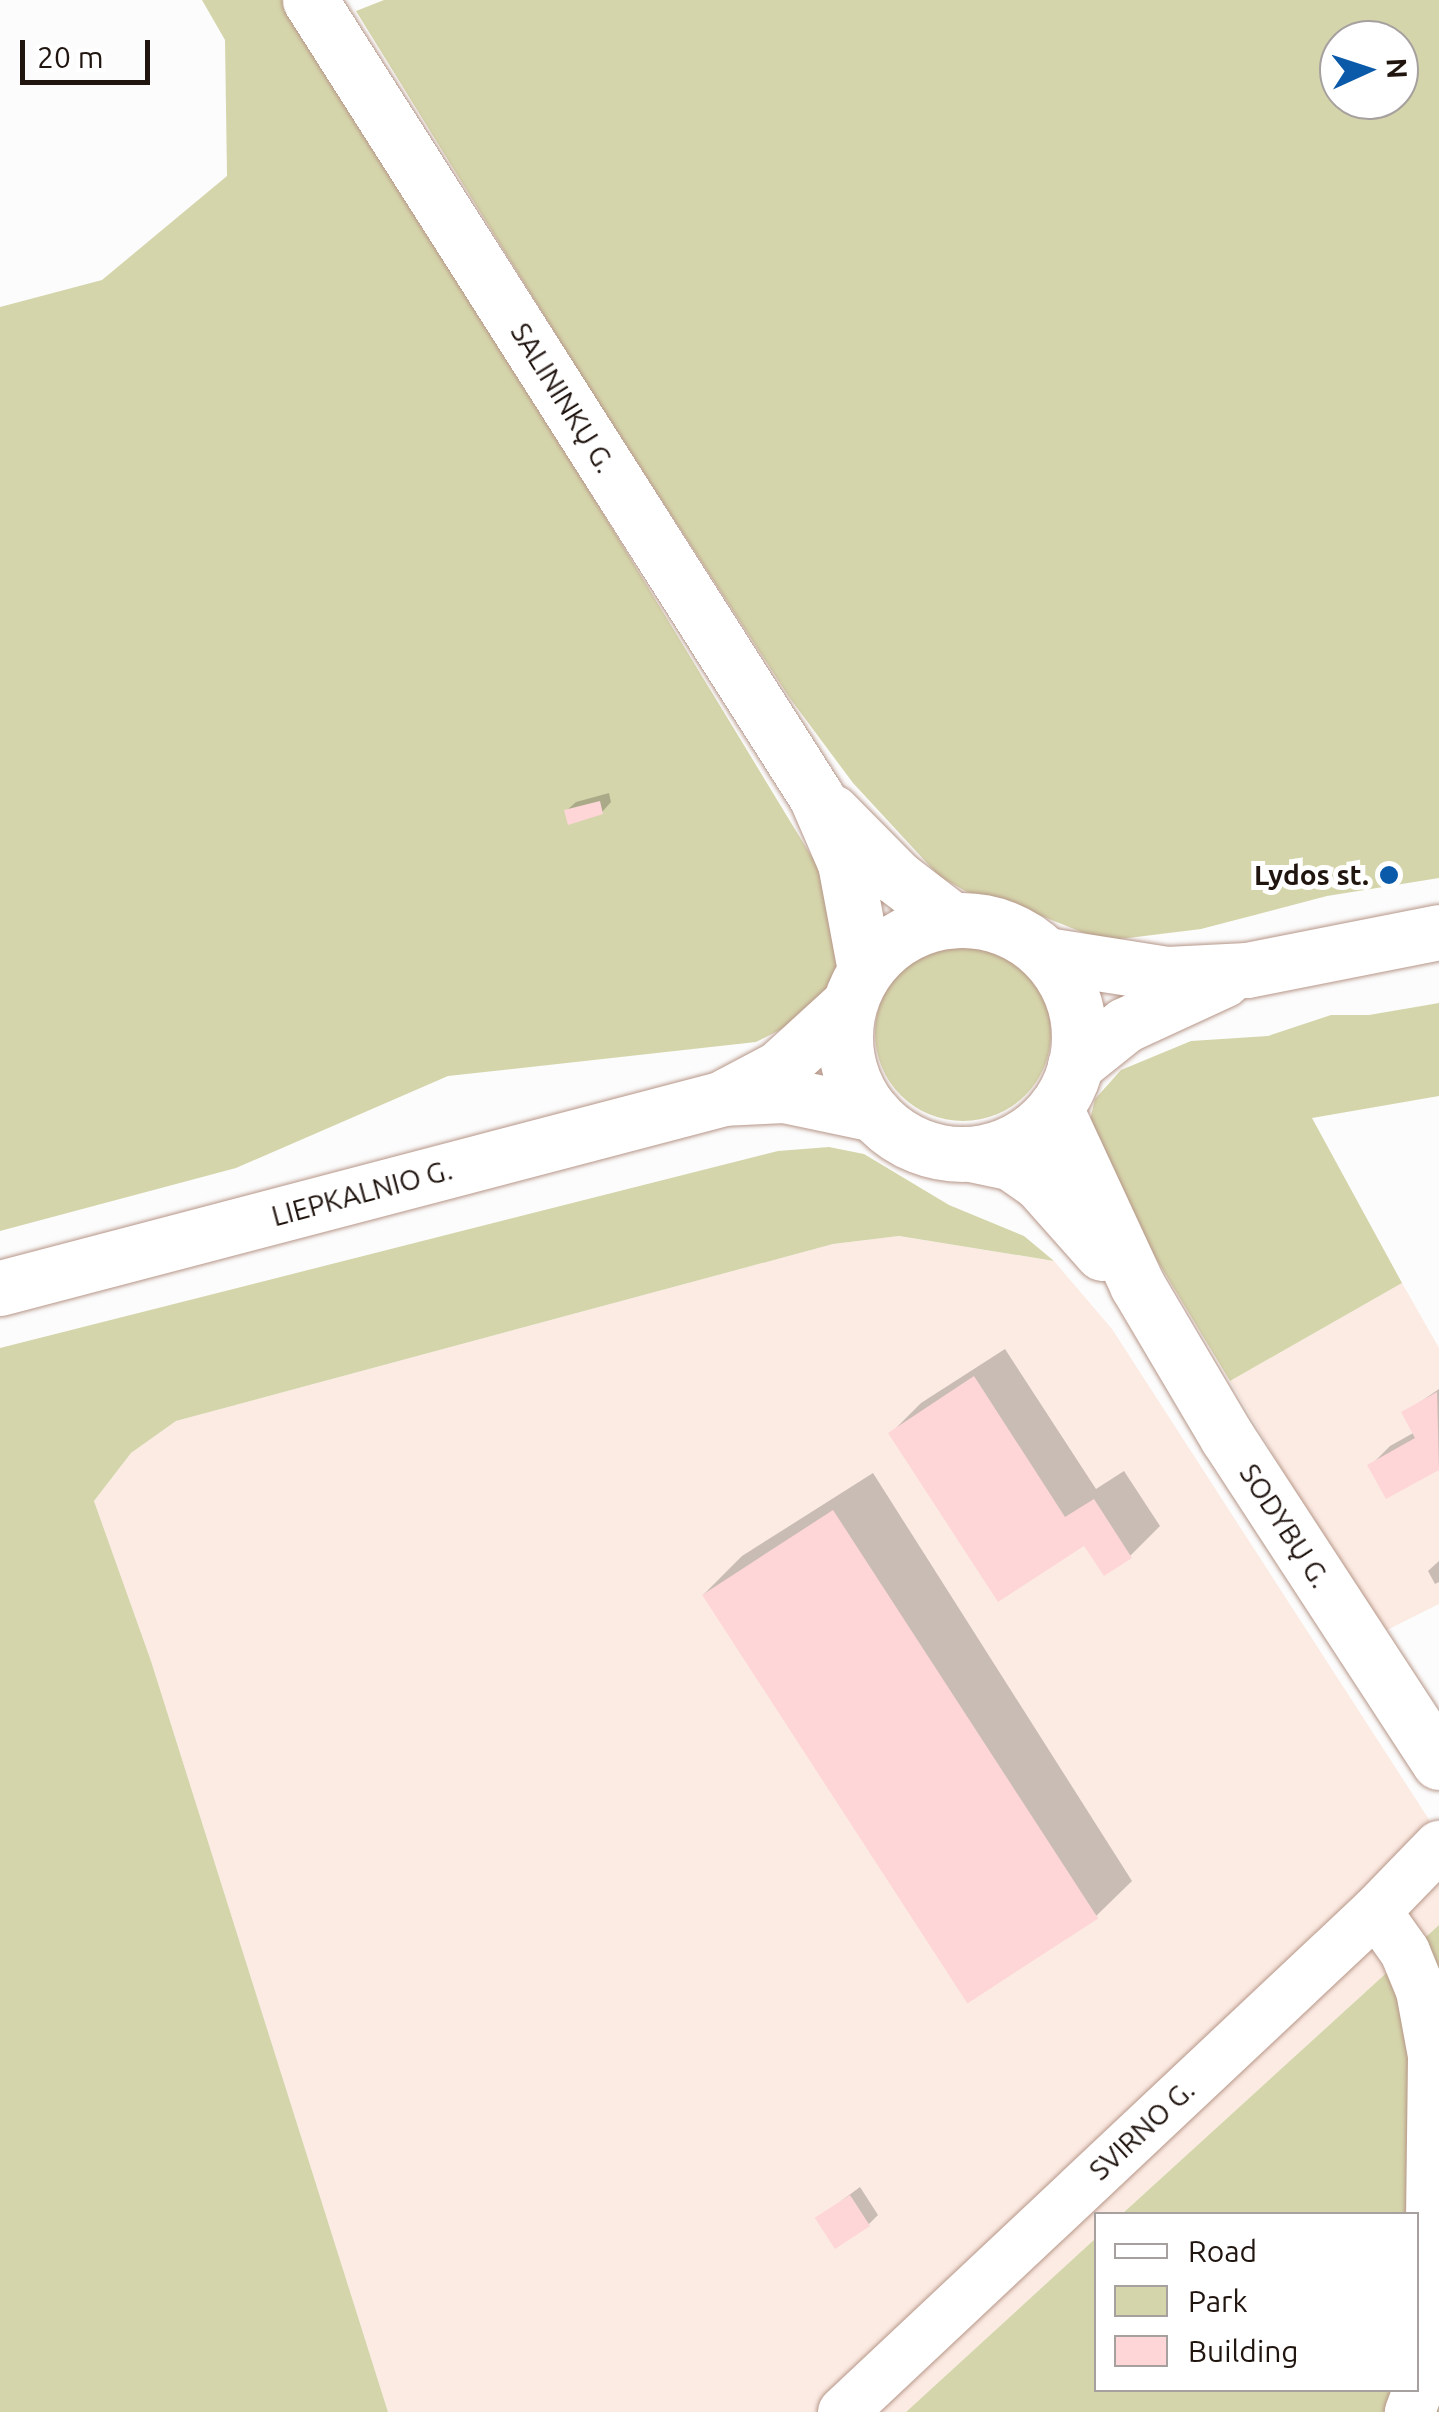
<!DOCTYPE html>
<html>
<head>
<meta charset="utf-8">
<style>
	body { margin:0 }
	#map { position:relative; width:1439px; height:2412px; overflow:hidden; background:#fcfcfc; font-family:Ubuntu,sans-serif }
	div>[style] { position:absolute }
	.built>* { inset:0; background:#fcebe3 }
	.green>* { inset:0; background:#d5d5ab }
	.round { border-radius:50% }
	.shadow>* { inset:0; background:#0003 }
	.building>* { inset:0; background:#fed6d7; transform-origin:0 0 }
	.roads { filter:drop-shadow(0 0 2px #b69688) drop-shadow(0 0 2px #b69688) }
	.minor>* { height:50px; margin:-25px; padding:0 25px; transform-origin:25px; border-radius:25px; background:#fff }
	.major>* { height:55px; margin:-27.5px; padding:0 27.5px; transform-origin:27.5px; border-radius:27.5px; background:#fff }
	.highway>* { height:55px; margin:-27.5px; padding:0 27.5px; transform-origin:27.5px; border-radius:27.5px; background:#fff }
	.highway>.ring { margin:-27.5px; padding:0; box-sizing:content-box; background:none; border:55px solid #fff; border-radius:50% }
	.dots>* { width:28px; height:28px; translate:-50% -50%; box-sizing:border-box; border:5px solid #fff; border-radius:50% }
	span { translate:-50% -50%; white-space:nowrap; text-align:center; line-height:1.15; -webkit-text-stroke:10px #fff; paint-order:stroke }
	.street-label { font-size:28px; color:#211510 }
	.poi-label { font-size:28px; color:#211510; font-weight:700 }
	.right { translate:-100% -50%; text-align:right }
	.legend { position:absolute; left:1094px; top:2212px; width:325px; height:180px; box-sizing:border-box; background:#fff; border:2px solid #a6a19f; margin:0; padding:12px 18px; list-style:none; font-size:30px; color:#211510 }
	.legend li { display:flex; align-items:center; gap:20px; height:50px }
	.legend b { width:50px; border:2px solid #a6a19f }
	.north { position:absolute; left:1319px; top:20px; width:100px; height:100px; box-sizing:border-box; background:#fff; border:2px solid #a6a19f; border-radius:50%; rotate:87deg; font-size:28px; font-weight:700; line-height:40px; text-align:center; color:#211510 }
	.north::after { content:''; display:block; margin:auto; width:35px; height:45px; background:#0b5aa9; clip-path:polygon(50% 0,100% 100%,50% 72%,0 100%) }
	.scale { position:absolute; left:20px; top:40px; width:130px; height:45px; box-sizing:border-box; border:5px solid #211510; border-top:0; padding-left:12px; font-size:30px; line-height:35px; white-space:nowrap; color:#211510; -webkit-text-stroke:8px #fff; paint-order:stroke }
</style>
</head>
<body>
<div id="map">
	<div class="built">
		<div style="clip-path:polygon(898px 1236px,1054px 1261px,1112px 1329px,1439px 1835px,1439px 1925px,1122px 2214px,1096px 2214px,1096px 2238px,906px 2412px,388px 2412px,151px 1661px,94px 1501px,131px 1453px,176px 1421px,833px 1244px)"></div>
		<div style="clip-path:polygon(1402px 1283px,1439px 1348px,1439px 1604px,1379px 1634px,1230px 1381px)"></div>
	</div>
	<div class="green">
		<div style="clip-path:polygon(202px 0,291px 0,835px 895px,838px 969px,820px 1000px,792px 1024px,756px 1042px,448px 1076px,236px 1168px,0 1231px,0 307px,102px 280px,227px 176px,225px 40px)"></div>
		<div style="clip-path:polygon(evenodd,384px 0,1439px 0,1439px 878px,1327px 896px,1201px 929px,1104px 941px,1014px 905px,967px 892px,939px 876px,853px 783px,789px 697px,587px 385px,356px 11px,384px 0,1339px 40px,1399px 40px,1399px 100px,1339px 100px,1339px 40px)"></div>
		<div class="round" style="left:875px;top:945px;width:176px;height:176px"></div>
		<div style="clip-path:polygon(1439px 1003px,1439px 1096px,1312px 1118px,1402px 1283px,1230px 1381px,1094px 1156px,1089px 1124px,1095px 1099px,1121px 1070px,1191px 1041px,1268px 1036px,1331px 1015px,1369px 1015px)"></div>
		<div style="clip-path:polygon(829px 1147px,864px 1154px,949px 1205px,1024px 1236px,1054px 1261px,899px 1236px,833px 1244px,176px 1421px,131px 1453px,94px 1501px,151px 1661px,388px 2412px,0 2412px,0 1348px,778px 1151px)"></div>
		<div style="clip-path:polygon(1439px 1925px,1439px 2412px,906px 2412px,1096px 2238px,1096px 2390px,1416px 2390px,1416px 2214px,1122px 2214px)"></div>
	</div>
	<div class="shadow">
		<div style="clip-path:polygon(609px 793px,611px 802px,602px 812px,566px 811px,576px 802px)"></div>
		<div style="clip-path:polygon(1005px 1349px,1096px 1489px,1124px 1471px,1160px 1526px,1130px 1556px,1084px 1543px,891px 1433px,921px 1403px)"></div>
		<div style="clip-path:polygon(1439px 1389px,1439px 1467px,1387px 1496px,1370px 1466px,1390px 1446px,1415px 1432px,1404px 1413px)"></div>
		<div style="clip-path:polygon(873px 1473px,1132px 1881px,1093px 1919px,704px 1594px,742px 1556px)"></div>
		<div style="clip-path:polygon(1439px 1561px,1439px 1582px,1435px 1584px,1428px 1571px)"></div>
		<div style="clip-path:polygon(860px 2187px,878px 2215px,869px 2224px,818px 2218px)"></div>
	</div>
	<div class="building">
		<div style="clip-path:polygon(600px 801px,603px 814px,568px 825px,564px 810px)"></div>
		<div style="clip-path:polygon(974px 1376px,1065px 1517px,1094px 1499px,1132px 1558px,1104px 1576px,1084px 1546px,998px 1602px,888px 1433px)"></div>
		<div style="clip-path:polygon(1437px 1392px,1439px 1470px,1386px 1499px,1367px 1465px,1415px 1438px,1401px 1412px)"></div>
		<div style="left:833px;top:1510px;width:487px;height:156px;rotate:57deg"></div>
		<div style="left:850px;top:2195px;width:37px;height:42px;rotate:57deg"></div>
	</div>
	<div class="roads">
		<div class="minor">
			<div style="left:1376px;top:1911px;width:50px;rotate:54.7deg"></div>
			<div style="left:1405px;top:1952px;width:42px;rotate:67.7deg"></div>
			<div style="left:1421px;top:1991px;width:66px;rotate:79.5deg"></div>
			<div style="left:1433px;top:2056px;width:235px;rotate:90.7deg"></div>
			<div style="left:1430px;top:2291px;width:97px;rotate:96.5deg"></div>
			<div style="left:1419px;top:2387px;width:27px;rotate:110deg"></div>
			<div style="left:843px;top:2412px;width:731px;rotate:-43.23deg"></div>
			<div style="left:1376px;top:1911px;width:91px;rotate:-45.9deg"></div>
		</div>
		<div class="major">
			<div style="left:310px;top:0;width:943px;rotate:57.56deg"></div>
			<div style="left:816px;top:796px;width:73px;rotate:66.6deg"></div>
			<div style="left:845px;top:863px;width:109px;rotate:79.4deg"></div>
			<div style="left:832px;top:812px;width:91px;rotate:45.4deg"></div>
			<div style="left:896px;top:877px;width:71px;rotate:37.5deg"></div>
			<div style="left:1055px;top:1108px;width:195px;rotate:65.1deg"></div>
			<div style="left:1137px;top:1285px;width:177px;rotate:59.4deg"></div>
			<div style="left:1227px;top:1437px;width:388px;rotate:56.9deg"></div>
			<div style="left:971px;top:1154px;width:40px;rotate:12deg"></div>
			<div style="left:1010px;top:1162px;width:35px;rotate:35deg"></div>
			<div style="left:1039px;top:1182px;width:95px;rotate:48.4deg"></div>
		</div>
		<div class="highway">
			<div class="ring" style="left:845px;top:920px;width:179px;height:179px"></div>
			<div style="left:1046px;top:955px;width:122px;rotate:8.9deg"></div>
			<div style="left:1167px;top:974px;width:80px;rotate:-2.9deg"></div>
			<div style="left:1247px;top:970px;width:196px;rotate:-11.2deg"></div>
			<div style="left:1075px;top:1065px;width:64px;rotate:-38.7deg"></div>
			<div style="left:1125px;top:1025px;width:108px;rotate:-24.7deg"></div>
			<div style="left:726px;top:1096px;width:60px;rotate:-27.8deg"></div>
			<div style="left:779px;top:1068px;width:95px;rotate:-42.4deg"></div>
			<div style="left:0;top:1288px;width:749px;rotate:-14.7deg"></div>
			<div style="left:724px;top:1098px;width:60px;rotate:-2.9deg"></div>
			<div style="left:784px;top:1095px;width:92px;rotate:11.9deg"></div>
		</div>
	</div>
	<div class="dots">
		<div style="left:1389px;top:875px;background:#0b5aa9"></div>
	</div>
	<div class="street-label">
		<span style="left:563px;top:398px;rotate:58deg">SALININKŲ G.</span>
		<span style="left:362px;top:1193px;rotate:-15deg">LIEPKALNIO G.</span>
		<span style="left:1285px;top:1526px;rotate:57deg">SODYBŲ G.</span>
		<span style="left:1142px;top:2130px;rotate:-43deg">SVIRNO G.</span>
	</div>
	<div class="poi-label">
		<span class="right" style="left:1369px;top:875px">Lydos st.</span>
	</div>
	<ul class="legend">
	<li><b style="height:12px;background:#fff"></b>Road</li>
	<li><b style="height:28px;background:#d5d5ab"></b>Park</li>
	<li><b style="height:28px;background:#fed6d7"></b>Building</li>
	</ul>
	<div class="north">N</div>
	<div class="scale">20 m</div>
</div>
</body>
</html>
